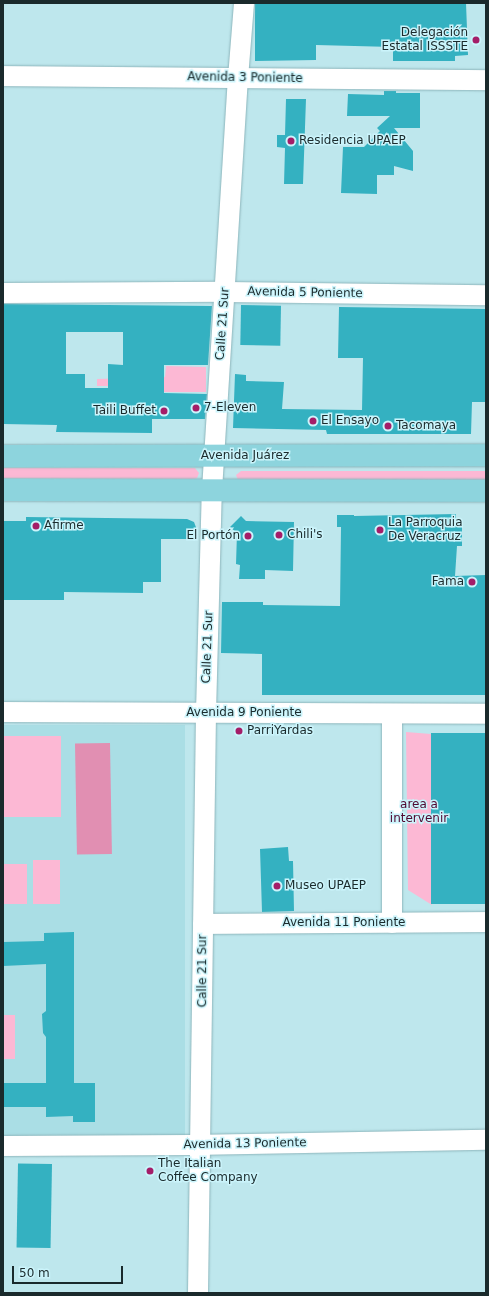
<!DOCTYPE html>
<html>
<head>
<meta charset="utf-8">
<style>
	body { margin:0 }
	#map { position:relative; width:489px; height:1296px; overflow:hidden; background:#bee7ed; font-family:"DejaVu Sans",sans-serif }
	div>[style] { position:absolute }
	.built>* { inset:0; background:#aadee5; transform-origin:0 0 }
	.green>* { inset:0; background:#fcb8d4; transform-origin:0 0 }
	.water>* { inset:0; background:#e18fb2; transform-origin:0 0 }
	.building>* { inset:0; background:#34b1c1; transform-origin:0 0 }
	.roads { filter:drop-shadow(0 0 1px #8db5bb) drop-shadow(0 0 1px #8db5bb) }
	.minor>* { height:20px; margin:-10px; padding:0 10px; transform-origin:10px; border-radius:10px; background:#fff }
	.major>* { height:22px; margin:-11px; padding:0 11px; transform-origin:11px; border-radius:11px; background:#8dd4dd }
	.dots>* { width:11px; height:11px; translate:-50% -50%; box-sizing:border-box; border:2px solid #cbf4fb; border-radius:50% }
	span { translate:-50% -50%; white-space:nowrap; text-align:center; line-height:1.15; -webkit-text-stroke:3px #cbf4fb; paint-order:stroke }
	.poi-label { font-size:12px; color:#1a2a2c }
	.right { translate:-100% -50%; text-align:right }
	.left { translate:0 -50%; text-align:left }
	.street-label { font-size:12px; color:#1a2a2c }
	.park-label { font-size:12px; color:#500730 }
	.frame { position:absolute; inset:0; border:4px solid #1a2a2c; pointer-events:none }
	.scale { position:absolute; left:12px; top:1266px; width:111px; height:18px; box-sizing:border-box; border:2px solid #1a2a2c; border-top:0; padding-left:5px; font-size:12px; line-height:14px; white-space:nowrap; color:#1a2a2c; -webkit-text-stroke:3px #cbf4fb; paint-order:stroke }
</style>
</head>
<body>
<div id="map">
	<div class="built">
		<div style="left:185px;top:725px;width:413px;height:182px;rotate:90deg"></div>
	</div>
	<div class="green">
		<div style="clip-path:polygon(166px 366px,206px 367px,206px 392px,116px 392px,116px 386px,97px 386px,97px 379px,165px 377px)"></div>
		<div style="clip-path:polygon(3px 468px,195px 468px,199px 473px,197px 478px,194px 479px,3px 478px)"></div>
		<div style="clip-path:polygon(241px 471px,486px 471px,486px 481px,238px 480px,236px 475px)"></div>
		<div style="clip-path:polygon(406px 732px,431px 734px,432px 905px,408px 890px)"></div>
		<div style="left:3px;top:736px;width:58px;height:81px"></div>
		<div style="left:33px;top:860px;width:27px;height:44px"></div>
		<div style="left:3px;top:864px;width:24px;height:40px"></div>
		<div style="left:3px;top:1015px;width:12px;height:44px"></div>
	</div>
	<div class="water">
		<div style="left:110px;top:743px;width:111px;height:35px;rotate:89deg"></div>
	</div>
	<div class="building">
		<div style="clip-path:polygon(255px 3px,466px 3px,468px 55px,455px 56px,455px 61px,393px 61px,393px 47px,316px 45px,316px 60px,255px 61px)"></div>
		<div style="clip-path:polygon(384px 91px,396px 91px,396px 93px,420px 93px,420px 128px,394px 128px,413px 151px,413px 171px,394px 166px,394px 175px,377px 175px,377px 194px,341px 193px,343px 147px,364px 147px,380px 131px,377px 128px,390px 116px,347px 116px,348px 94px,384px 95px)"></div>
		<div style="clip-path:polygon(286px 99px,306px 99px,303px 184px,284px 184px,285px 148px,277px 147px,277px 135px,285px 135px)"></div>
		<div style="clip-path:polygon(evenodd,3px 304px,212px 306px,208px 365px,164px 365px,164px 393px,207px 394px,205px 419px,152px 419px,152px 433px,56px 432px,57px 425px,3px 424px,3px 304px,66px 332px,123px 332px,123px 365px,108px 364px,108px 388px,85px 388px,85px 374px,66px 374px,66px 332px)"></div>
		<div style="left:241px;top:305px;width:40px;height:40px;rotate:1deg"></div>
		<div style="clip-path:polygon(339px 307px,486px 309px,485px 402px,472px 402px,471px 434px,327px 434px,326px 430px,233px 428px,235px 374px,246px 375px,246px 381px,284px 382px,282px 409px,362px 410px,363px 358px,338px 358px)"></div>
		<div style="clip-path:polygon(456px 514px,456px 525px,462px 525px,462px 546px,457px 546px,455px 576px,486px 575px,486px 695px,262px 695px,262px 654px,221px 653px,222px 602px,263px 602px,263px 605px,340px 606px,341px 527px,337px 527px,337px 515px,354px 515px,354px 516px)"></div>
		<div style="clip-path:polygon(241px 516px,246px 521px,294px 522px,293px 571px,265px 570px,265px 579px,239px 579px,240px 565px,236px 564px,237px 533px,230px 527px)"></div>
		<div style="clip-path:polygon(26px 517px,187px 519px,194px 522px,197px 530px,194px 536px,187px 539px,161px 539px,161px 582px,143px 582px,143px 593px,64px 592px,64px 600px,3px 600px,3px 521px,26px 521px)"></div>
		<div style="left:486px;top:733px;width:171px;height:55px;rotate:90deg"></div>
		<div style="clip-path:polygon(288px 847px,289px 861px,293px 861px,294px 911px,262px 912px,260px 849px)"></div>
		<div style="clip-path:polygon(74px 932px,74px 1083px,95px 1083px,95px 1122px,73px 1122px,73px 1116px,46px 1117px,46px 1107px,3px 1107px,3px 1083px,46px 1083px,46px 1037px,43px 1033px,42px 1014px,46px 1011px,46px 964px,3px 966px,3px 942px,44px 941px,44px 933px)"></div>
		<div style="left:52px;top:1164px;width:84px;height:34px;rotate:91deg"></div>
	</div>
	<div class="roads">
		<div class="minor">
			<div style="left:3px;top:76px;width:483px;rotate:0.5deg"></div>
			<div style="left:3px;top:293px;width:222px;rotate:-0.3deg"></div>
			<div style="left:225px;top:292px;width:261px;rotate:0.7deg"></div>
			<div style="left:3px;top:712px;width:483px;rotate:0.2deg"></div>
			<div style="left:392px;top:923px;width:209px;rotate:-90deg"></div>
			<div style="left:203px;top:924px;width:283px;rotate:-0.4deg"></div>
			<div style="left:3px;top:1146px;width:189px;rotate:-0.3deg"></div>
			<div style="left:192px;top:1145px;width:294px;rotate:-1deg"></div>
			<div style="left:198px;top:1293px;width:580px;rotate:-89.21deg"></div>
			<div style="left:206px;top:713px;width:223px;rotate:-88.5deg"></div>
			<div style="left:212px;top:490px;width:413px;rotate:-86.4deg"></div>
			<div style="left:238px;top:78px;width:75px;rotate:-85.4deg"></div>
		</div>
		<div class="major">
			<div style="left:3px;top:456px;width:483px;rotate:-0.1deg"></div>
			<div style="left:3px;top:490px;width:483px;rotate:0.1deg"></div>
		</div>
	</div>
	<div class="dots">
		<div style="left:476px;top:40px;background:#a41d68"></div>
		<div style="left:291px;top:141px;background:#a41d68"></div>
		<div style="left:196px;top:408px;background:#a41d68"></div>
		<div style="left:164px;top:411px;background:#a41d68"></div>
		<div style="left:313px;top:421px;background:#a41d68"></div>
		<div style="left:388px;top:426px;background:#a41d68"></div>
		<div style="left:36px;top:526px;background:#a41d68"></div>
		<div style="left:380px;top:530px;background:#a41d68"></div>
		<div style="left:279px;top:535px;background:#a41d68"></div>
		<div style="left:248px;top:536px;background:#a41d68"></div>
		<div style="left:472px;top:582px;background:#a41d68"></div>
		<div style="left:239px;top:731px;background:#a41d68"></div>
		<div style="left:277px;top:886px;background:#a41d68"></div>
		<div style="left:150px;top:1171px;background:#a41d68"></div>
	</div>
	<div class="poi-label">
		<span class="right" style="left:468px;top:40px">Delegación<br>Estatal ISSSTE</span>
		<span class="left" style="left:299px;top:141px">Residencia UPAEP</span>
		<span class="left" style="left:204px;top:408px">7-Eleven</span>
		<span class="right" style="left:156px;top:411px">Taili Buffet</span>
		<span class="left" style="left:321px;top:421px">El Ensayo</span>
		<span class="left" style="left:396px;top:426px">Tacomaya</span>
		<span class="left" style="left:388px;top:530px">La Parroquia<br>De Veracruz</span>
		<span class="left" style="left:44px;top:526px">Afirme</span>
		<span class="left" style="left:287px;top:535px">Chili's</span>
		<span class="right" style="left:240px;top:536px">El Portón</span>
		<span class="right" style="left:464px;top:582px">Fama</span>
		<span class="left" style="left:247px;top:731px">ParriYardas</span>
		<span class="left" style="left:285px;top:886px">Museo UPAEP</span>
		<span class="left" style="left:158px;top:1171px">The Italian<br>Coffee Company</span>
	</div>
	<div class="street-label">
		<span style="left:245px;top:78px;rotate:1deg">Avenida 3 Poniente</span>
		<span style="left:305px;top:293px;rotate:1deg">Avenida 5 Poniente</span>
		<span style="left:223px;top:324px;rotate:-86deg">Calle 21 Sur</span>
		<span style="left:245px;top:456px">Avenida Juárez</span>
		<span style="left:208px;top:647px;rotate:-88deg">Calle 21 Sur</span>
		<span style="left:244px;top:713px">Avenida 9 Poniente</span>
		<span style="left:344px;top:923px">Avenida 11 Poniente</span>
		<span style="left:203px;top:971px;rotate:-90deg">Calle 21 Sur</span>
		<span style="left:245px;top:1144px;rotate:-1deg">Avenida 13 Poniente</span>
	</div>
	<div class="park-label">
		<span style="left:419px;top:812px">area a<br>intervenir</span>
	</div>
	<div class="frame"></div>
	<div class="scale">50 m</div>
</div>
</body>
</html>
